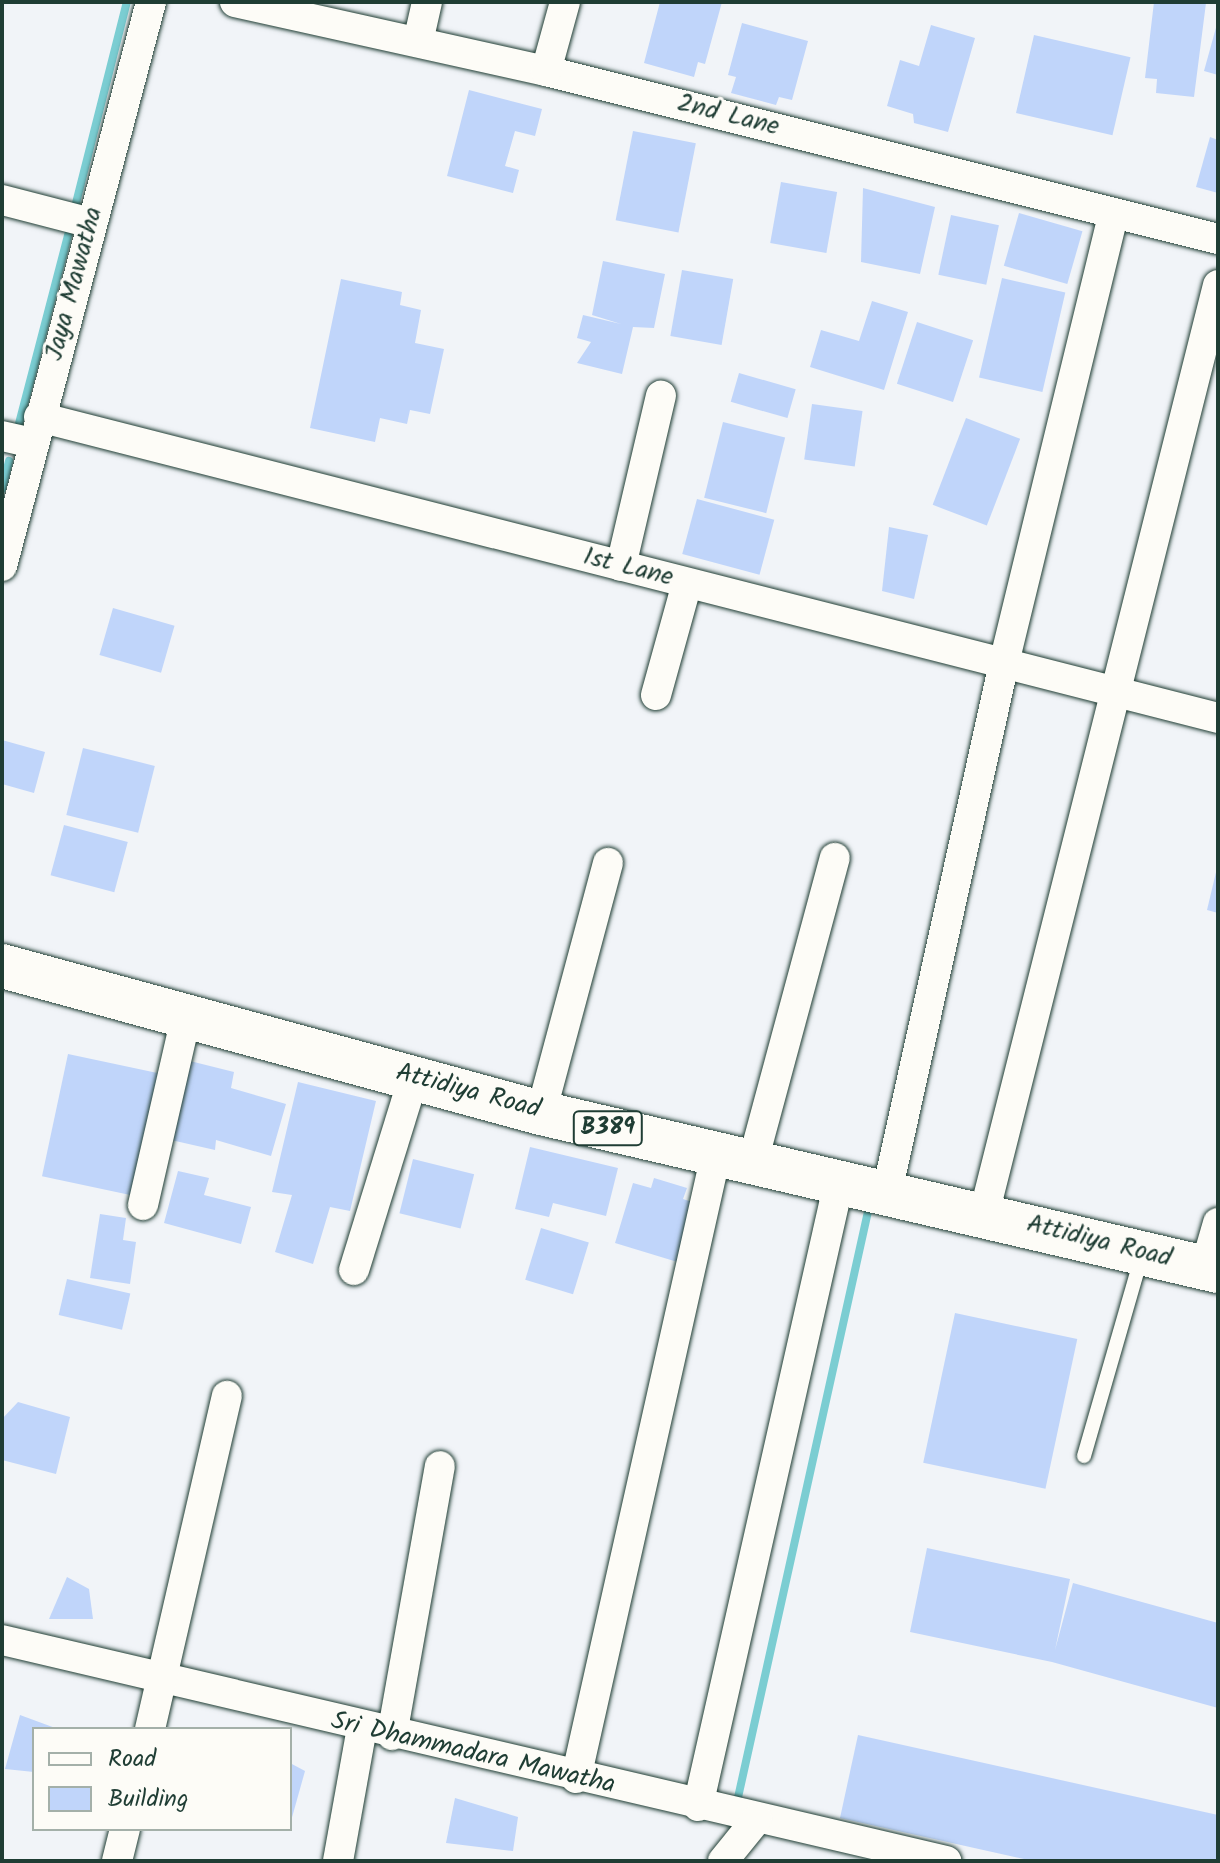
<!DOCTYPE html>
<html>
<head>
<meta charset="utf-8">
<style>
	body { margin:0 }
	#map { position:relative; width:1220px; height:1863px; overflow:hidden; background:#f1f4f8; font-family:Kalam,sans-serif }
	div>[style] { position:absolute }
	.stream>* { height:8px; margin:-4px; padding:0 4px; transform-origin:4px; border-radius:4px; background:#7bcdd2 }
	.building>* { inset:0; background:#c0d5fa; transform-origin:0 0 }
	.roads { filter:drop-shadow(0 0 2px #1f3d34) drop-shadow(0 0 2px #1f3d34) }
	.lane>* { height:14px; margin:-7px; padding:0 7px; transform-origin:7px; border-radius:7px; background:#fdfcf7 }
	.street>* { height:30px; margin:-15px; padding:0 15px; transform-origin:15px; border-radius:15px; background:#fdfcf7 }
	.primary>* { height:44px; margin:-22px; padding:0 22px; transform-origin:22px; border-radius:22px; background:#fdfcf7 }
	span { translate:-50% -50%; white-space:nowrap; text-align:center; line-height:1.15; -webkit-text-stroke:6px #fdfcf7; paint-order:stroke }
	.shield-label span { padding:2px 6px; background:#fdfcf7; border:2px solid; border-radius:6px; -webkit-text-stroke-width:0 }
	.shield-label { font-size:24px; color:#1f3d34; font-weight:700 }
	.street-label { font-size:26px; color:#1f3d34 }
	.frame { position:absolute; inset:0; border:4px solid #1f3d34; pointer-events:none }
	.legend { position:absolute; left:32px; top:1727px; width:260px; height:104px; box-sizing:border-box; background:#fdfcf7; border:2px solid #a4b0a9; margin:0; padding:10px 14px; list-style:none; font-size:24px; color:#1f3d34 }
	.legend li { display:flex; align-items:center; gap:16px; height:40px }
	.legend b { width:40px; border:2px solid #a4b0a9 }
</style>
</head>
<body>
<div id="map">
	<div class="stream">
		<div style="left:74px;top:211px;width:216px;rotate:-75.8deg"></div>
		<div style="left:16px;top:435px;width:218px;rotate:-75.4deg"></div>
		<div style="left:2px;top:489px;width:29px;rotate:-76deg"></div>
		<div style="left:737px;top:1802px;width:609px;rotate:-77.49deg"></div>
	</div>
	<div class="building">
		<div style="clip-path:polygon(660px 2px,722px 2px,705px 64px,698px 62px,694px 77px,644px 63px)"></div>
		<div style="clip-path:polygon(1154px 2px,1206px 3px,1194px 97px,1156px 93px,1157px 79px,1145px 78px)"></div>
		<div style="clip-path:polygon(742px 23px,808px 41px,792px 100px,779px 97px,776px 105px,731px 93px,736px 77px,728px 75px)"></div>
		<div style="clip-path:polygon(1217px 24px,1218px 25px,1218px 75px,1204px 71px)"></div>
		<div style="clip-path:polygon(931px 25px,975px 38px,948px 132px,914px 123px,913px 114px,887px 106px,900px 60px,919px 66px)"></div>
		<div style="left:1034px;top:35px;width:99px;height:80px;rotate:13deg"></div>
		<div style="clip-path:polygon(469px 90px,542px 109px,535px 136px,515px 131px,505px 166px,519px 170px,513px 193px,447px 176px)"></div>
		<div style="left:633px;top:131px;width:64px;height:91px;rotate:11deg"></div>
		<div style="clip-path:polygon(1210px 137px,1218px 140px,1218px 193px,1196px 187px)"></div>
		<div style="left:781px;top:182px;width:57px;height:62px;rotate:10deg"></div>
		<div style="clip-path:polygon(863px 188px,935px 207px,920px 274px,861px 262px)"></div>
		<div style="left:1019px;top:213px;width:66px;height:55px;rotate:16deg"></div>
		<div style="left:951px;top:215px;width:49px;height:61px;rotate:12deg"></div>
		<div style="clip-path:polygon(603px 261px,665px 274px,654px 328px,633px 327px,622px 374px,577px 363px,591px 342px,577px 338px,583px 315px,621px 324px,592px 315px)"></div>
		<div style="left:682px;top:270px;width:52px;height:67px;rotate:10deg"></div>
		<div style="left:1002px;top:278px;width:65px;height:102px;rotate:13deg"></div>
		<div style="clip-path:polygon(341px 279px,402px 292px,400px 305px,421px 310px,415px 343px,444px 349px,430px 414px,410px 410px,407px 424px,380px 418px,375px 442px,310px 428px)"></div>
		<div style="clip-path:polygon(872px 301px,908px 312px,884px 390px,810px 367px,821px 330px,859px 341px)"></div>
		<div style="left:917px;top:322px;width:59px;height:65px;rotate:18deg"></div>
		<div style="left:739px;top:373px;width:59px;height:30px;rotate:16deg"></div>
		<div style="left:812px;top:404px;width:51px;height:56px;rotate:8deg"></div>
		<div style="left:966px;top:418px;width:58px;height:93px;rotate:21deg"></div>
		<div style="left:723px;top:422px;width:64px;height:78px;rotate:14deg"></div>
		<div style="left:697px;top:499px;width:80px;height:57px;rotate:15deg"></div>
		<div style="clip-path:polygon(889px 527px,928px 535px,914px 599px,882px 591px)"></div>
		<div style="left:113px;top:608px;width:64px;height:49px;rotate:16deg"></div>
		<div style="clip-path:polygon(2px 740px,45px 752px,34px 793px,2px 784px)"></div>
		<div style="left:83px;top:748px;width:74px;height:69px;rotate:14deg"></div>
		<div style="left:64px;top:825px;width:66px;height:52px;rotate:15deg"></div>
		<div style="clip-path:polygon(1217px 868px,1218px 868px,1218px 913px,1207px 910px)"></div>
		<div style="left:68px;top:1054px;width:95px;height:125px;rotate:12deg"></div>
		<div style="clip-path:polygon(190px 1061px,234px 1072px,231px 1088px,286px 1104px,271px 1156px,216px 1140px,215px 1150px,171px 1140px)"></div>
		<div style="clip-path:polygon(298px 1082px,376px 1101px,350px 1211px,330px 1207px,313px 1264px,275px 1252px,292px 1195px,272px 1192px)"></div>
		<div style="clip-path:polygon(530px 1147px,618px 1168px,606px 1216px,553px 1203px,549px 1217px,515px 1209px)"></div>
		<div style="left:413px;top:1159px;width:63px;height:56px;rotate:14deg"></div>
		<div style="clip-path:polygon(178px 1171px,209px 1178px,204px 1195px,251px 1207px,241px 1244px,164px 1223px)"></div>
		<div style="clip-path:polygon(654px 1178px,687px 1188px,683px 1199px,701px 1205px,684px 1264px,615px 1243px,633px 1183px,651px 1188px)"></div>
		<div style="clip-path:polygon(100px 1214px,126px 1218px,123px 1240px,136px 1242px,130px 1284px,90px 1278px)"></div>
		<div style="left:541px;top:1228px;width:50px;height:54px;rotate:17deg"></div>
		<div style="left:67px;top:1279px;width:65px;height:37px;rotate:13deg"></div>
		<div style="left:955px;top:1313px;width:125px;height:153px;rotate:12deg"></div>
		<div style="clip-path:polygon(18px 1402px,70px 1417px,56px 1474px,2px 1460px,2px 1419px)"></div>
		<div style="clip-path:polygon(927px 1548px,1070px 1579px,1055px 1650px,1073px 1583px,1218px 1623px,1218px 1708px,1052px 1662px,910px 1632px)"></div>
		<div style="clip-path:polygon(67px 1577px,89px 1589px,93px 1619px,49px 1619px)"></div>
		<div style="clip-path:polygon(20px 1715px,58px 1729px,34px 1729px,34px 1772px,5px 1769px)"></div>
		<div style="clip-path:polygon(858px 1735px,1218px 1815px,1218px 1861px,1033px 1861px,840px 1818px)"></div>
		<div style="clip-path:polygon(290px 1763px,305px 1771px,291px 1821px,290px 1821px)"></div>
		<div style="clip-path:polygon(455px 1798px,518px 1817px,513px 1851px,446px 1843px)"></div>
	</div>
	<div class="roads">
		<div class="lane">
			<div style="left:1084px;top:1456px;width:206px;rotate:-73.9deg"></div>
		</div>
		<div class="street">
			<div style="left:235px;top:2px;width:319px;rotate:12.5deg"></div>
			<div style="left:546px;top:71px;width:693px;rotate:14.04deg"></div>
			<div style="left:418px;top:42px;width:41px;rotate:-77.3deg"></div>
			<div style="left:546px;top:71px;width:72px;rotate:-74.6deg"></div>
			<div style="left:2px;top:200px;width:92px;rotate:14.5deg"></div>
			<div style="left:39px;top:417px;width:1217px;rotate:14.32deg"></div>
			<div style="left:2px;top:436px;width:31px;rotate:13deg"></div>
			<div style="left:2px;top:566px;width:583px;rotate:-75.2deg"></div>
			<div style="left:621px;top:566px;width:175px;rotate:-76.8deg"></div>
			<div style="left:656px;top:695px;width:116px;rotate:-74.5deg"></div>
			<div style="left:541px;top:1113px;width:259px;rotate:-75deg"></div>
			<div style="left:753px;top:1161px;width:314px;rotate:-74.9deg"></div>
			<div style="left:887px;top:1192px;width:542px;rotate:-77.53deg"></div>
			<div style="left:1004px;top:663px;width:463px;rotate:-76.3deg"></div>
			<div style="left:143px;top:1205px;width:193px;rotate:-77.1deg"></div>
			<div style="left:984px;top:1214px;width:958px;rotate:-75.86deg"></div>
			<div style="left:1205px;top:1268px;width:47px;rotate:-73.9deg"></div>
			<div style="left:354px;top:1270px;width:203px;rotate:-72.8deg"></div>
			<div style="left:2px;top:1640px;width:970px;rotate:13.18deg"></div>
			<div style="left:150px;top:1729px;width:342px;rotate:-77deg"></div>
			<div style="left:392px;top:1735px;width:273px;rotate:-79.9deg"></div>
			<div style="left:576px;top:1778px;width:640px;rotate:-77.35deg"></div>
			<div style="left:698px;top:1806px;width:640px;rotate:-77.27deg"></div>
			<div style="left:117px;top:1861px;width:33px;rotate:-76deg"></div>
			<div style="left:338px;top:1861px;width:135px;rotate:-79.8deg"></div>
			<div style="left:723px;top:1861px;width:54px;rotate:-51deg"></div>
		</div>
		<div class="primary">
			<div style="left:2px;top:966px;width:559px;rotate:15.26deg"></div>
			<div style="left:541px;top:1113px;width:695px;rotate:13.14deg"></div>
		</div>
	</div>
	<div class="shield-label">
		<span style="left:608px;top:1128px">B389</span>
	</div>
	<div class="street-label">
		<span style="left:728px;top:116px;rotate:14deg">2nd Lane</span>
		<span style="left:75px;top:284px;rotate:-75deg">Jaya Mawatha</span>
		<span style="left:628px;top:568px;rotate:14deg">1st Lane</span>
		<span style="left:468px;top:1092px;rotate:15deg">Attidiya Road</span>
		<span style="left:1099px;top:1242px;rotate:14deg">Attidiya Road</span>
		<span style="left:473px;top:1754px;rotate:13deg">Sri Dhammadara Mawatha</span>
	</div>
	<div class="frame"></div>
	<ul class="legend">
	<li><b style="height:10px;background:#fdfcf7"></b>Road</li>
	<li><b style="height:22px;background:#c0d5fa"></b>Building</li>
	</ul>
</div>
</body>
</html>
